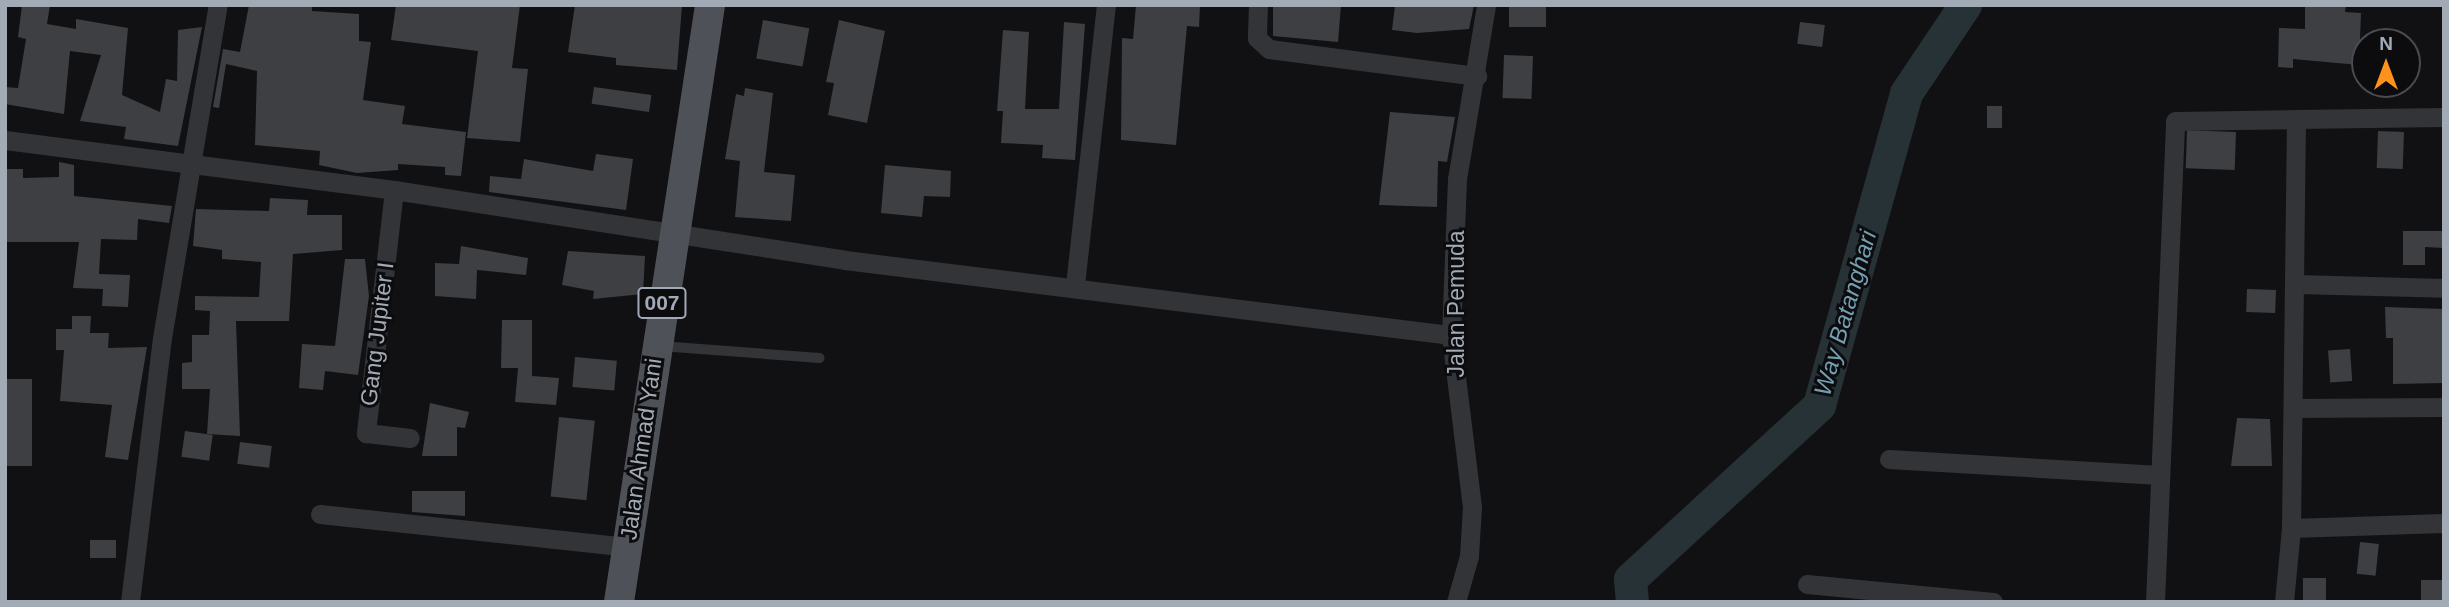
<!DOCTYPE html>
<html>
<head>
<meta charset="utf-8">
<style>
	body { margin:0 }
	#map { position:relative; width:2449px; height:607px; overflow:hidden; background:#111113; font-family:Helvetica,sans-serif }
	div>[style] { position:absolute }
	.river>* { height:33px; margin:-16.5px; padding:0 16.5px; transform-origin:16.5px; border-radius:16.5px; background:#273237 }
	.building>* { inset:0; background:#3d3f43; transform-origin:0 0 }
	.service>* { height:10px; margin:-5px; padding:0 5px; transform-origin:5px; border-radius:5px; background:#323438 }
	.minor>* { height:19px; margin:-9.5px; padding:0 9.5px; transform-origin:9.5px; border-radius:9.5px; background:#323438 }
	.primary>* { height:30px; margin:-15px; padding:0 15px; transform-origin:15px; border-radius:15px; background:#4e5157 }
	span { translate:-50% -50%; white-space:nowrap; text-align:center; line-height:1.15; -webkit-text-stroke:6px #0c0c0e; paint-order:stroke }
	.shield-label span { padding:2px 5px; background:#0c0c0e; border:2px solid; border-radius:5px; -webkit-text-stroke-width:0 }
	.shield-label { font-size:21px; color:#a1aab5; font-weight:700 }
	.street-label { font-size:23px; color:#a1aab5 }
	.water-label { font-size:24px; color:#749fb3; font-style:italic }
	.frame { position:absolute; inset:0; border:7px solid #a1aab5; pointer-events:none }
	.north { position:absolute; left:2351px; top:28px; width:70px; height:70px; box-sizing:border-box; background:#0c0c0e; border:2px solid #484b51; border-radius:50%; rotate:0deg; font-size:19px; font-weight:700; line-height:28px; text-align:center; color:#a1aab5 }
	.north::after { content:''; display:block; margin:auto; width:24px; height:32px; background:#ff921d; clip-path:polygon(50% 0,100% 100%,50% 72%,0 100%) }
</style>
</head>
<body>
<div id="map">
	<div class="river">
		<div style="left:1632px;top:602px;width:23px;rotate:-95deg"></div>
		<div style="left:1630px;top:579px;width:257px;rotate:-42.6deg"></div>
		<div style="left:1819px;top:405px;width:324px;rotate:-74.4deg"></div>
		<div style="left:1906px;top:93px;width:106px;rotate:-56.2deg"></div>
	</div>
	<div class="building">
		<div style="clip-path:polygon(22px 5px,50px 5px,47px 24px,76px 29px,76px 19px,128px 28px,122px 95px,160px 112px,166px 79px,177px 81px,178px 30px,202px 27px,178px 146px,124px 139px,126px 127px,80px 121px,101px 55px,70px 51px,64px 114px,5px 104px,5px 87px,18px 88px,26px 39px,18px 37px)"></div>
		<div style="clip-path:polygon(249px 5px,312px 5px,312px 11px,359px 14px,359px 41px,371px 42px,363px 100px,405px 106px,402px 124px,466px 132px,461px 176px,445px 175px,445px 167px,398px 164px,398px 170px,357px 173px,319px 165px,320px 151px,255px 145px,257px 71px,226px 64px,219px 108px,213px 107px,223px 49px,240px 52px)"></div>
		<div style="clip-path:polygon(396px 5px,520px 5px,512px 68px,528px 69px,520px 142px,467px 138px,478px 51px,391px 40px)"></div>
		<div style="clip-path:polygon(575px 5px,682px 5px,677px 70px,616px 65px,616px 58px,568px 52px)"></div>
		<div style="clip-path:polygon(1136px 5px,1200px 5px,1199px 27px,1187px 26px,1176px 145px,1121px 140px,1122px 38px,1133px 39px)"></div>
		<div style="clip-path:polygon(1273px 5px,1341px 5px,1338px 42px,1273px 36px)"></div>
		<div style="clip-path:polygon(1395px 5px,1474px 5px,1469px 29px,1417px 33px,1392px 30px)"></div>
		<div style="left:1509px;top:5px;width:37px;height:22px"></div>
		<div style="clip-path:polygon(2305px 5px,2346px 5px,2345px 12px,2361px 13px,2359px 65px,2293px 59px,2293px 68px,2278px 67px,2279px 28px,2305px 29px)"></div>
		<div style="left:763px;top:20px;width:47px;height:39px;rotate:10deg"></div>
		<div style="clip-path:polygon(839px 20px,885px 31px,867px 123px,828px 115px,834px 83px,826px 82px)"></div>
		<div style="clip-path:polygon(1064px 22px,1085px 24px,1075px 160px,1042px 158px,1043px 145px,1001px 143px,1003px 111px,997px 111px,1003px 30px,1029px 32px,1025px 109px,1059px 109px)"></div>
		<div style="left:1800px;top:22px;width:25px;height:22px;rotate:7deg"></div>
		<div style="left:1504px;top:55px;width:29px;height:43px;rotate:2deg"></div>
		<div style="left:594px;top:87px;width:58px;height:17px;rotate:8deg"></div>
		<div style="clip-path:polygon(745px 88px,773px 93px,764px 172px,795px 175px,791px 221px,735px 217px,740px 161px,725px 159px,736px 94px,744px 96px)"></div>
		<div style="left:1987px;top:106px;width:15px;height:22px"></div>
		<div style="clip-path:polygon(1390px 112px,1455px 117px,1447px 162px,1438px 161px,1437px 207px,1379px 205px)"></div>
		<div style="left:2378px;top:131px;width:26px;height:37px;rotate:2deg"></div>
		<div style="left:2236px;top:132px;width:38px;height:49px;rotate:92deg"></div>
		<div style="clip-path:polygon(596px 154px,633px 159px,626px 210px,489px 192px,490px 176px,521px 179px,524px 159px,593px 171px)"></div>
		<div style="clip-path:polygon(59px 162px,74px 165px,74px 196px,172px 206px,169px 223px,138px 219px,137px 240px,101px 239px,99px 274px,130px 275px,128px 307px,102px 306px,103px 289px,73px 288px,79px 242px,5px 242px,6px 169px,23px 169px,23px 178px,59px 177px)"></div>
		<div style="clip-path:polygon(885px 165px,951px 171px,950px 197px,924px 196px,922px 217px,881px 213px)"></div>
		<div style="clip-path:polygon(270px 198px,308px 200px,307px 215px,342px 215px,342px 250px,293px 254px,289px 321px,236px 321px,240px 436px,207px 434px,210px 389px,182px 389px,182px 363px,192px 362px,192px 335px,209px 335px,210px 311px,195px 310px,195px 296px,259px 297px,261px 262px,222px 259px,222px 250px,193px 246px,196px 209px,269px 211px)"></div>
		<div style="clip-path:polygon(2403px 231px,2444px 231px,2444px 248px,2425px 247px,2425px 265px,2403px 265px)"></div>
		<div style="clip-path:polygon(461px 246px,528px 258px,526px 275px,477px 270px,476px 299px,435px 296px,435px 263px,459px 264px)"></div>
		<div style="clip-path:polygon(568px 251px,645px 256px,643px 294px,593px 299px,594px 291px,562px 285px)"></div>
		<div style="clip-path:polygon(345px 259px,365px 259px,369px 296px,358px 375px,325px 371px,323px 390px,299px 388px,302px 344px,335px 346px)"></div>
		<div style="left:2247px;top:289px;width:29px;height:23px;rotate:2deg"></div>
		<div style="clip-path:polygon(2385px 307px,2444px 309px,2444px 383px,2393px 384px,2393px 338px,2386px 338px)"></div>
		<div style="clip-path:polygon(72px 316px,91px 316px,90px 333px,109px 333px,108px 348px,147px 347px,128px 460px,105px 457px,112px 405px,60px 401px,64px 350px,56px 350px,56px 329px,72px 329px)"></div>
		<div style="clip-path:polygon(502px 320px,532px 320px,532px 376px,559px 378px,556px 405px,515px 402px,518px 368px,501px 368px)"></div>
		<div style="left:2350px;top:349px;width:32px;height:22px;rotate:86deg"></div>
		<div style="left:575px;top:357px;width:42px;height:30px;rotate:5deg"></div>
		<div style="left:5px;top:379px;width:27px;height:87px"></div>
		<div style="clip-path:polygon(430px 403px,469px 412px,465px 428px,457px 427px,457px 456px,422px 456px)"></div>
		<div style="left:559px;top:417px;width:36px;height:80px;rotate:6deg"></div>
		<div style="clip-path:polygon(2237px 418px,2270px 419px,2272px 466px,2231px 466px)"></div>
		<div style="left:185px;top:431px;width:28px;height:26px;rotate:8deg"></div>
		<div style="left:240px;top:442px;width:32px;height:22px;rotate:7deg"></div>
		<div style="clip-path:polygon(412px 491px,465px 491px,465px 516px,412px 512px)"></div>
		<div style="left:90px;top:540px;width:26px;height:18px"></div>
		<div style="left:2360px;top:542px;width:19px;height:32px;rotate:6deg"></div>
		<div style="left:2303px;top:578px;width:23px;height:24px"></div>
		<div style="left:2444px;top:580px;width:22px;height:23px;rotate:90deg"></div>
	</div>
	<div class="service">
		<div style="left:660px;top:346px;width:160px;rotate:4.3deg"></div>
	</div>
	<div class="minor">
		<div style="left:1258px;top:5px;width:33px;rotate:92deg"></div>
		<div style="left:1257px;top:38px;width:16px;rotate:43deg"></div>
		<div style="left:1269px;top:49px;width:210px;rotate:7.4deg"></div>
		<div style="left:5px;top:140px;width:392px;rotate:7.3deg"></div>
		<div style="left:394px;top:190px;width:456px;rotate:8.8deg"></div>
		<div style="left:845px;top:260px;width:611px;rotate:7.06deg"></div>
		<div style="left:394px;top:190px;width:245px;rotate:96.6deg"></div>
		<div style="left:366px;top:433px;width:44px;rotate:6.5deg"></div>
		<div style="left:2296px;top:284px;width:148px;rotate:1.5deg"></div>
		<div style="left:1075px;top:285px;width:282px;rotate:-83.7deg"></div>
		<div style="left:2293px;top:408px;width:151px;rotate:-0.4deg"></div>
		<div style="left:1889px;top:459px;width:267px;rotate:3.4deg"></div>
		<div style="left:320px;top:514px;width:309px;rotate:6.1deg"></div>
		<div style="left:2291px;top:528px;width:153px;rotate:-1.9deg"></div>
		<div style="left:1807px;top:584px;width:187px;rotate:5.5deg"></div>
		<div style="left:130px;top:602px;width:266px;rotate:-83.1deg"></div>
		<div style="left:162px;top:338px;width:338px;rotate:-80.5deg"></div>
		<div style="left:1456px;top:602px;width:48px;rotate:-74.2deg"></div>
		<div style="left:1469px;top:556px;width:49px;rotate:-86.5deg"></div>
		<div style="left:1472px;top:507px;width:173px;rotate:-97deg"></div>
		<div style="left:1451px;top:335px;width:156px;rotate:-87.8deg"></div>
		<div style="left:1457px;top:179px;width:176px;rotate:-80.5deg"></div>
		<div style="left:2155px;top:602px;width:481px;rotate:-87.6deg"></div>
		<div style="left:2175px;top:121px;width:121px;rotate:-0.9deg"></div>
		<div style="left:2284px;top:602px;width:74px;rotate:-84.6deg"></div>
		<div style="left:2291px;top:528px;width:409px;rotate:-89.3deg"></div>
		<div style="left:2296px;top:119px;width:148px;rotate:-0.8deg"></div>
	</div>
	<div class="primary">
		<div style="left:619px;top:602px;width:604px;rotate:-81.33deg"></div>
	</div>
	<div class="shield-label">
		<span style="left:662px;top:303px">007</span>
	</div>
	<div class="street-label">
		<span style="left:1456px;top:304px;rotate:-90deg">Jalan Pemuda</span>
		<span style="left:377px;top:334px;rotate:-83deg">Gang Jupiter I</span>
		<span style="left:641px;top:449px;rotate:-82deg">Jalan Ahmad Yani</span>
	</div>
	<div class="water-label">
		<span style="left:1845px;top:313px;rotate:-74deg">Way Batanghari</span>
	</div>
	<div class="frame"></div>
	<div class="north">N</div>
</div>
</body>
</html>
